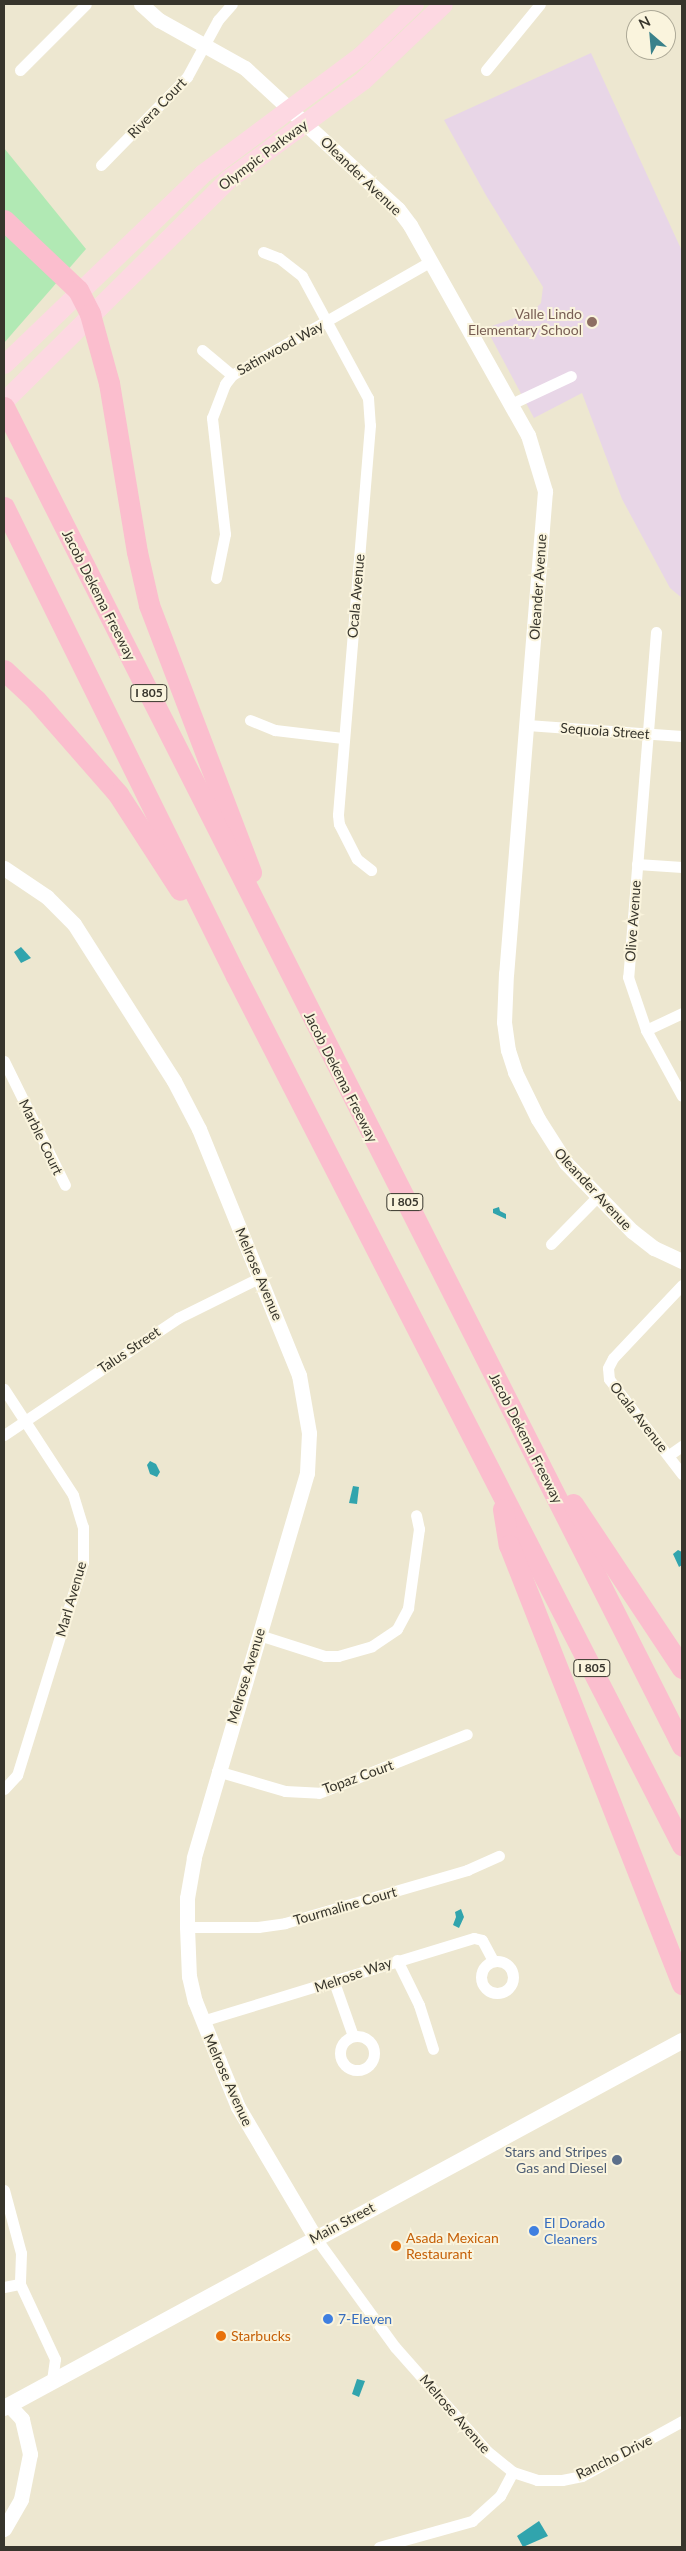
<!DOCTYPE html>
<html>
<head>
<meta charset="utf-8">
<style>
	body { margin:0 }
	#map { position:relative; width:686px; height:2551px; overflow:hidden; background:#ede7d0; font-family:Lato,sans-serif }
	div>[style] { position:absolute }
	.education>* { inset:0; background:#e8d6e7 }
	.green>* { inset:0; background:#b1e9b4 }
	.water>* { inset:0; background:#31a4ad }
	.minor>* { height:11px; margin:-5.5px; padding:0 5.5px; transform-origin:5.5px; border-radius:5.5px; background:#fff }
	.minor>.ring { margin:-5.5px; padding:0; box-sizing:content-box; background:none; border:11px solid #fff; border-radius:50% }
	.tertiary>* { height:15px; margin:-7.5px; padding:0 7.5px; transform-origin:7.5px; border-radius:7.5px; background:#fff }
	.secondary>* { height:16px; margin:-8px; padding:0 8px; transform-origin:8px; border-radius:8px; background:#fff }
	.primary>* { height:19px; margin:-9.5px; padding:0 9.5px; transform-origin:9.5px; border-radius:9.5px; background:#fdd8e2 }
	.motorway>* { height:21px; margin:-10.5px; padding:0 10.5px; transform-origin:10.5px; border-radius:10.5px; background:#fbbece }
	.dots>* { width:14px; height:14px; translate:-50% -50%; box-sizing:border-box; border:2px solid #faf4dd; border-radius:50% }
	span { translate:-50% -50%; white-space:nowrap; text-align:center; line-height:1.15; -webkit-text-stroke:4px #faf4dd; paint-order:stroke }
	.shield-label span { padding:1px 4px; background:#faf4dd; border:1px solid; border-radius:4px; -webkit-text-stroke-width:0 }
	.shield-label { font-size:12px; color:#37352c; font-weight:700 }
	.street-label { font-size:14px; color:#37352c }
	.education-label { font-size:14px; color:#785e54 }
	.right { translate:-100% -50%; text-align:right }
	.service-label { font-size:14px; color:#4e5e75 }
	.shop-label { font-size:14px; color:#366cbe }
	.left { translate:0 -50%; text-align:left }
	.food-label { font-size:14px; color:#c56008 }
	.frame { position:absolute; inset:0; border:5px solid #37352c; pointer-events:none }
	.north { position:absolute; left:626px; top:10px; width:50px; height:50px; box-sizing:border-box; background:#faf4dd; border:1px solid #aca896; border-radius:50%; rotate:333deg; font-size:14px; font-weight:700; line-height:20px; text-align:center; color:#37352c }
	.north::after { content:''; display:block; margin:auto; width:18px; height:22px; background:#3a818a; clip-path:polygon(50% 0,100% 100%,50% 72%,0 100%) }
</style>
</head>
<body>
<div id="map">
	<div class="education">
		<div style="clip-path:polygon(591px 53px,682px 251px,682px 598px,670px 588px,622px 499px,582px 393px,534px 418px,486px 328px,532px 312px,541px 303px,543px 287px,487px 197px,444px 120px)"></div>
	</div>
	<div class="green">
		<div style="clip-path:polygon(4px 148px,86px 249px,4px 343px)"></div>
	</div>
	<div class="water">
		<div style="clip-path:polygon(21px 947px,31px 958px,21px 963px,14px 952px)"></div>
		<div style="clip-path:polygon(499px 1207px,500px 1211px,506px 1214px,506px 1219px,493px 1213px,493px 1209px)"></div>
		<div style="clip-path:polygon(150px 1461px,156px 1464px,160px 1472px,157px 1477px,150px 1474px,147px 1465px)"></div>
		<div style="clip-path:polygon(353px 1486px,359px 1487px,357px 1504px,349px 1503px)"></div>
		<div style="clip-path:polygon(678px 1550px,682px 1552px,682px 1565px,679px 1567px,673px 1554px)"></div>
		<div style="clip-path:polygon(461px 1909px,464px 1917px,459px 1928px,453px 1925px,456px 1917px,455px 1912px)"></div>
		<div style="clip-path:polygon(357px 2379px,365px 2381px,359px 2397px,352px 2394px)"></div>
		<div style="clip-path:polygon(539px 2521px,548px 2536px,523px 2547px,517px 2536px)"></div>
	</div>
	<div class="minor">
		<div style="left:20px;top:70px;width:93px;rotate:-45deg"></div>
		<div style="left:486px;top:70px;width:85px;rotate:-50.7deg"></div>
		<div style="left:101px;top:165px;width:123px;rotate:-45.7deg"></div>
		<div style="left:187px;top:77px;width:65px;rotate:-61.5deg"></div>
		<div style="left:218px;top:20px;width:21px;rotate:-49deg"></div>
		<div style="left:263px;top:252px;width:17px;rotate:21deg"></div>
		<div style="left:279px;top:258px;width:29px;rotate:38deg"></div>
		<div style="left:302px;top:276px;width:139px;rotate:61.6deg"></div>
		<div style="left:368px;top:398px;width:27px;rotate:86deg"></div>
		<div style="left:370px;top:425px;width:391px;rotate:94.7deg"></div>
		<div style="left:338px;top:815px;width:9px;rotate:84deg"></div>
		<div style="left:339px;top:824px;width:39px;rotate:63deg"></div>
		<div style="left:357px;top:859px;width:18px;rotate:38deg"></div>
		<div style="left:202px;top:350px;width:39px;rotate:40deg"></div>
		<div style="left:511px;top:404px;width:66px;rotate:-25deg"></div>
		<div style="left:216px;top:578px;width:45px;rotate:-78.4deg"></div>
		<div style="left:225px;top:534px;width:117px;rotate:-96.4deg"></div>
		<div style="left:212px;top:418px;width:36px;rotate:-69deg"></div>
		<div style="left:225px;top:384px;width:11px;rotate:-52deg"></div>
		<div style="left:232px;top:375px;width:229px;rotate:-29.8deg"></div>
		<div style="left:656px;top:632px;width:346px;rotate:94.6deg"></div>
		<div style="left:628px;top:977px;width:56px;rotate:71.2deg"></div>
		<div style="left:646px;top:1030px;width:75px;rotate:61.4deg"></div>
		<div style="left:250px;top:720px;width:27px;rotate:22deg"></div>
		<div style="left:275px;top:730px;width:68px;rotate:6.7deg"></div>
		<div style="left:527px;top:725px;width:155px;rotate:4.1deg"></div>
		<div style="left:637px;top:864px;width:45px;rotate:3.8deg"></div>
		<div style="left:646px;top:1030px;width:40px;rotate:-25deg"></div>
		<div style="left:4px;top:1061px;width:138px;rotate:63.8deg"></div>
		<div style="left:551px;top:1244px;width:66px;rotate:-45.6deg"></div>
		<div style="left:682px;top:1285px;width:100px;rotate:133.4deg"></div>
		<div style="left:613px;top:1358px;width:11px;rotate:117deg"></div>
		<div style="left:608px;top:1368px;width:11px;rotate:85deg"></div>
		<div style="left:609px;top:1379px;width:120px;rotate:52.5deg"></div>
		<div style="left:4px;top:1389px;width:126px;rotate:56.9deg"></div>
		<div style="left:73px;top:1495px;width:34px;rotate:73deg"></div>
		<div style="left:83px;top:1527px;width:35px;rotate:90deg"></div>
		<div style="left:83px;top:1562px;width:223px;rotate:107.2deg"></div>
		<div style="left:17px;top:1775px;width:19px;rotate:133deg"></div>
		<div style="left:4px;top:1435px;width:210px;rotate:-33.9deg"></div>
		<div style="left:178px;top:1318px;width:93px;rotate:-26.3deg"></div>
		<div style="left:669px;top:1455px;width:16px;rotate:-35deg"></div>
		<div style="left:259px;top:1635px;width:69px;rotate:17.7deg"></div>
		<div style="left:325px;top:1656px;width:13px"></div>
		<div style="left:338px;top:1656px;width:35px;rotate:-16deg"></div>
		<div style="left:372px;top:1646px;width:30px;rotate:-34deg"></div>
		<div style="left:397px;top:1629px;width:24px;rotate:-62deg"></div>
		<div style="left:408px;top:1608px;width:80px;rotate:-82.1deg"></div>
		<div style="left:419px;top:1529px;width:14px;rotate:-102deg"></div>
		<div style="left:217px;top:1771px;width:71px;rotate:16.4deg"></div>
		<div style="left:285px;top:1791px;width:34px;rotate:3deg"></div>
		<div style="left:319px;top:1793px;width:159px;rotate:-21.7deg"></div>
		<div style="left:187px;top:1927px;width:71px"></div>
		<div style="left:258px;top:1927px;width:27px;rotate:-8deg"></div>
		<div style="left:285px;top:1923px;width:190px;rotate:-16.2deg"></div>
		<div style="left:467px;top:1870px;width:35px;rotate:-24deg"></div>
		<div style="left:397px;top:1960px;width:50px;rotate:63.9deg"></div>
		<div style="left:419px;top:2005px;width:46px;rotate:72.3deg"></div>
		<div class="ring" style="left:481px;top:1961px;width:21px;height:21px"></div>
		<div style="left:334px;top:1982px;width:57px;rotate:70.6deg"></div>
		<div style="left:202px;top:2021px;width:284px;rotate:-17deg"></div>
		<div style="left:474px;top:1938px;width:8px;rotate:14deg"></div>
		<div style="left:482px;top:1940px;width:24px;rotate:62deg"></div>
		<div class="ring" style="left:340px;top:2036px;width:23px;height:23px"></div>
		<div style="left:4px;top:2190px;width:65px;rotate:74.9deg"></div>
		<div style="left:21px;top:2253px;width:31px;rotate:92deg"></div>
		<div style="left:20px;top:2284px;width:83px;rotate:65deg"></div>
		<div style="left:55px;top:2359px;width:22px;rotate:98deg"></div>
		<div style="left:315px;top:2237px;width:136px;rotate:54deg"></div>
		<div style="left:395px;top:2347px;width:139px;rotate:48.5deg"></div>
		<div style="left:487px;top:2451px;width:33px;rotate:39deg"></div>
		<div style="left:513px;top:2472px;width:25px;rotate:18deg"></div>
		<div style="left:537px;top:2480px;width:25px"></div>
		<div style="left:562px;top:2480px;width:20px;rotate:-11deg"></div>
		<div style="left:582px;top:2476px;width:114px;rotate:-28.8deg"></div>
		<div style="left:4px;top:2287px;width:16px;rotate:-11deg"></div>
		<div style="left:379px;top:2547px;width:97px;rotate:-15.6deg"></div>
		<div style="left:472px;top:2521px;width:38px;rotate:-42deg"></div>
		<div style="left:500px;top:2496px;width:27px;rotate:-62deg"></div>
	</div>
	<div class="tertiary">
		<div style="left:141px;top:4px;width:24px;rotate:42deg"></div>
		<div style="left:159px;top:20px;width:98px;rotate:29.2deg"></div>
		<div style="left:245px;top:68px;width:208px;rotate:42.7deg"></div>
		<div style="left:398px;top:209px;width:20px;rotate:53deg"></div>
		<div style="left:410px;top:225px;width:241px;rotate:60.7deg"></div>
		<div style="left:528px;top:435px;width:59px;rotate:73.1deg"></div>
		<div style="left:545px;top:491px;width:484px;rotate:94.6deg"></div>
		<div style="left:506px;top:973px;width:49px;rotate:92.3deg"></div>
		<div style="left:504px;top:1022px;width:28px;rotate:82deg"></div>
		<div style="left:508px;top:1050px;width:23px;rotate:72deg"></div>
		<div style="left:515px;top:1072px;width:52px;rotate:63.9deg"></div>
		<div style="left:538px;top:1119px;width:52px;rotate:57.5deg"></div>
		<div style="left:566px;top:1163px;width:95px;rotate:45.9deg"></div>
		<div style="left:632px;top:1231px;width:28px;rotate:38deg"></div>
		<div style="left:654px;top:1248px;width:31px;rotate:25deg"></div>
		<div style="left:4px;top:868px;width:52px;rotate:34deg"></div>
		<div style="left:47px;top:897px;width:38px;rotate:45deg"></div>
		<div style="left:74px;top:924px;width:186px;rotate:57.5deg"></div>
		<div style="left:174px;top:1081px;width:54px;rotate:62.5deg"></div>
		<div style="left:199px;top:1129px;width:266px;rotate:67.9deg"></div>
		<div style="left:299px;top:1375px;width:59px;rotate:80.2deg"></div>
		<div style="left:309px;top:1433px;width:40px;rotate:92.9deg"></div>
		<div style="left:307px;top:1473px;width:401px;rotate:106.4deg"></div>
		<div style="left:194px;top:1858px;width:41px;rotate:99.9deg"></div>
		<div style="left:187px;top:1898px;width:29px;rotate:90deg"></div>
		<div style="left:187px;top:1927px;width:49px;rotate:87.7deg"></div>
		<div style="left:189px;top:1976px;width:26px;rotate:77deg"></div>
		<div style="left:195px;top:2001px;width:65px;rotate:68.2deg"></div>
		<div style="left:219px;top:2061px;width:50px;rotate:67.6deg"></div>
		<div style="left:238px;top:2107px;width:151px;rotate:59.4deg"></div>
		<div style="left:4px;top:2529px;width:34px;rotate:-60deg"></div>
		<div style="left:21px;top:2499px;width:46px;rotate:-78.7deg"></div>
		<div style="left:30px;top:2454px;width:36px;rotate:-103deg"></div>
		<div style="left:22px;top:2419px;width:19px;rotate:-133deg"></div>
	</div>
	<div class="secondary">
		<div style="left:4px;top:2408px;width:771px;rotate:-28.43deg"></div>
	</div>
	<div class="primary">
		<div style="left:4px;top:364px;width:276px;rotate:-43.8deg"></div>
		<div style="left:203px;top:173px;width:196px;rotate:-36.7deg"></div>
		<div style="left:360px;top:56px;width:75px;rotate:-43.9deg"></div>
		<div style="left:4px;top:401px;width:314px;rotate:-44.7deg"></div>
		<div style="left:227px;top:180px;width:169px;rotate:-36.3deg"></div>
		<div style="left:363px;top:80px;width:110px;rotate:-43.5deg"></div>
	</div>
	<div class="motorway">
		<div style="left:4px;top:220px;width:102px;rotate:43.4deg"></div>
		<div style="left:78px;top:290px;width:27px;rotate:63deg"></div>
		<div style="left:90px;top:314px;width:72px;rotate:74.6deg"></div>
		<div style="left:109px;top:383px;width:171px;rotate:80.6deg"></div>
		<div style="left:137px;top:552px;width:54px;rotate:77.2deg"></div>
		<div style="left:149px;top:605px;width:286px;rotate:69.1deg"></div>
		<div style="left:4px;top:407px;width:1501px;rotate:63.14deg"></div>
		<div style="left:4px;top:507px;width:523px;rotate:63.68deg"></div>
		<div style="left:236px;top:976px;width:977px;rotate:62.83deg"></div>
		<div style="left:4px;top:670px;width:44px;rotate:43.2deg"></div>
		<div style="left:36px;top:700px;width:125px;rotate:48.9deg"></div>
		<div style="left:118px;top:794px;width:114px;rotate:57.1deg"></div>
		<div style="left:573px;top:1504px;width:197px;rotate:56.4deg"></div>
		<div style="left:503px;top:1509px;width:36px;rotate:81deg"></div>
		<div style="left:509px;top:1545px;width:472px;rotate:68.5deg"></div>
	</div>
	<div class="dots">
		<div style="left:592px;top:322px;background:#8d6e63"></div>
		<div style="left:617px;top:2160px;background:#5c6f8a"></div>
		<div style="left:534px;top:2231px;background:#3f7fe0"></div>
		<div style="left:396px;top:2246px;background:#e8710a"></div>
		<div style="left:328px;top:2319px;background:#3f7fe0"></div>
		<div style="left:221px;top:2336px;background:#e8710a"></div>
	</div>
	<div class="shield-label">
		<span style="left:149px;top:693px">I 805</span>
		<span style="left:405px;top:1202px">I 805</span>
		<span style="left:592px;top:1668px">I 805</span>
	</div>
	<div class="street-label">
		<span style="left:157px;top:108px;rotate:-46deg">Rivera Court</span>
		<span style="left:263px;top:155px;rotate:-37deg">Olympic Parkway</span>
		<span style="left:361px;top:176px;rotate:44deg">Oleander Avenue</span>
		<span style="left:280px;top:348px;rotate:-29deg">Satinwood Way</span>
		<span style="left:538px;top:587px;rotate:-86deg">Oleander Avenue</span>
		<span style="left:99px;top:595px;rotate:63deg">Jacob Dekema Freeway</span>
		<span style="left:356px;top:596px;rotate:-85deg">Ocala Avenue</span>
		<span style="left:605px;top:731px;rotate:4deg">Sequoia Street</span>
		<span style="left:633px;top:921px;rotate:-86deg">Olive Avenue</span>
		<span style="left:341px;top:1077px;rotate:63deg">Jacob Dekema Freeway</span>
		<span style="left:41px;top:1137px;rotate:64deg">Marble Court</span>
		<span style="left:593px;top:1189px;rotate:47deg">Oleander Avenue</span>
		<span style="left:259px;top:1274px;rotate:67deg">Melrose Avenue</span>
		<span style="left:129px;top:1350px;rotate:-34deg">Talus Street</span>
		<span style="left:639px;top:1417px;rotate:52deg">Ocala Avenue</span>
		<span style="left:526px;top:1438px;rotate:63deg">Jacob Dekema Freeway</span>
		<span style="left:71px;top:1599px;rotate:-74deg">Marl Avenue</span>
		<span style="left:246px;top:1676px;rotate:-73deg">Melrose Avenue</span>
		<span style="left:358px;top:1777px;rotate:-20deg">Topaz Court</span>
		<span style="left:345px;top:1906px;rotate:-16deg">Tourmaline Court</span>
		<span style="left:353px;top:1975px;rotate:-19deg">Melrose Way</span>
		<span style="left:228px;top:2080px;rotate:66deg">Melrose Avenue</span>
		<span style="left:342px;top:2223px;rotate:-28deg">Main Street</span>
		<span style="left:455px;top:2414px;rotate:49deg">Melrose Avenue</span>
		<span style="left:614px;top:2457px;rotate:-26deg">Rancho Drive</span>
	</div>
	<div class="education-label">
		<span class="right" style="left:582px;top:322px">Valle Lindo<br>Elementary School</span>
	</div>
	<div class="service-label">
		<span class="right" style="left:607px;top:2160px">Stars and Stripes<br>Gas and Diesel</span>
	</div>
	<div class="shop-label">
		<span class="left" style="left:544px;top:2231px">El Dorado<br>Cleaners</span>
		<span class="left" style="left:338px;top:2319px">7-Eleven</span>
	</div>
	<div class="food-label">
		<span class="left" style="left:406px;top:2246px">Asada Mexican<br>Restaurant</span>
		<span class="left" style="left:231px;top:2336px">Starbucks</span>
	</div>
	<div class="frame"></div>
	<div class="north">N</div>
</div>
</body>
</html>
